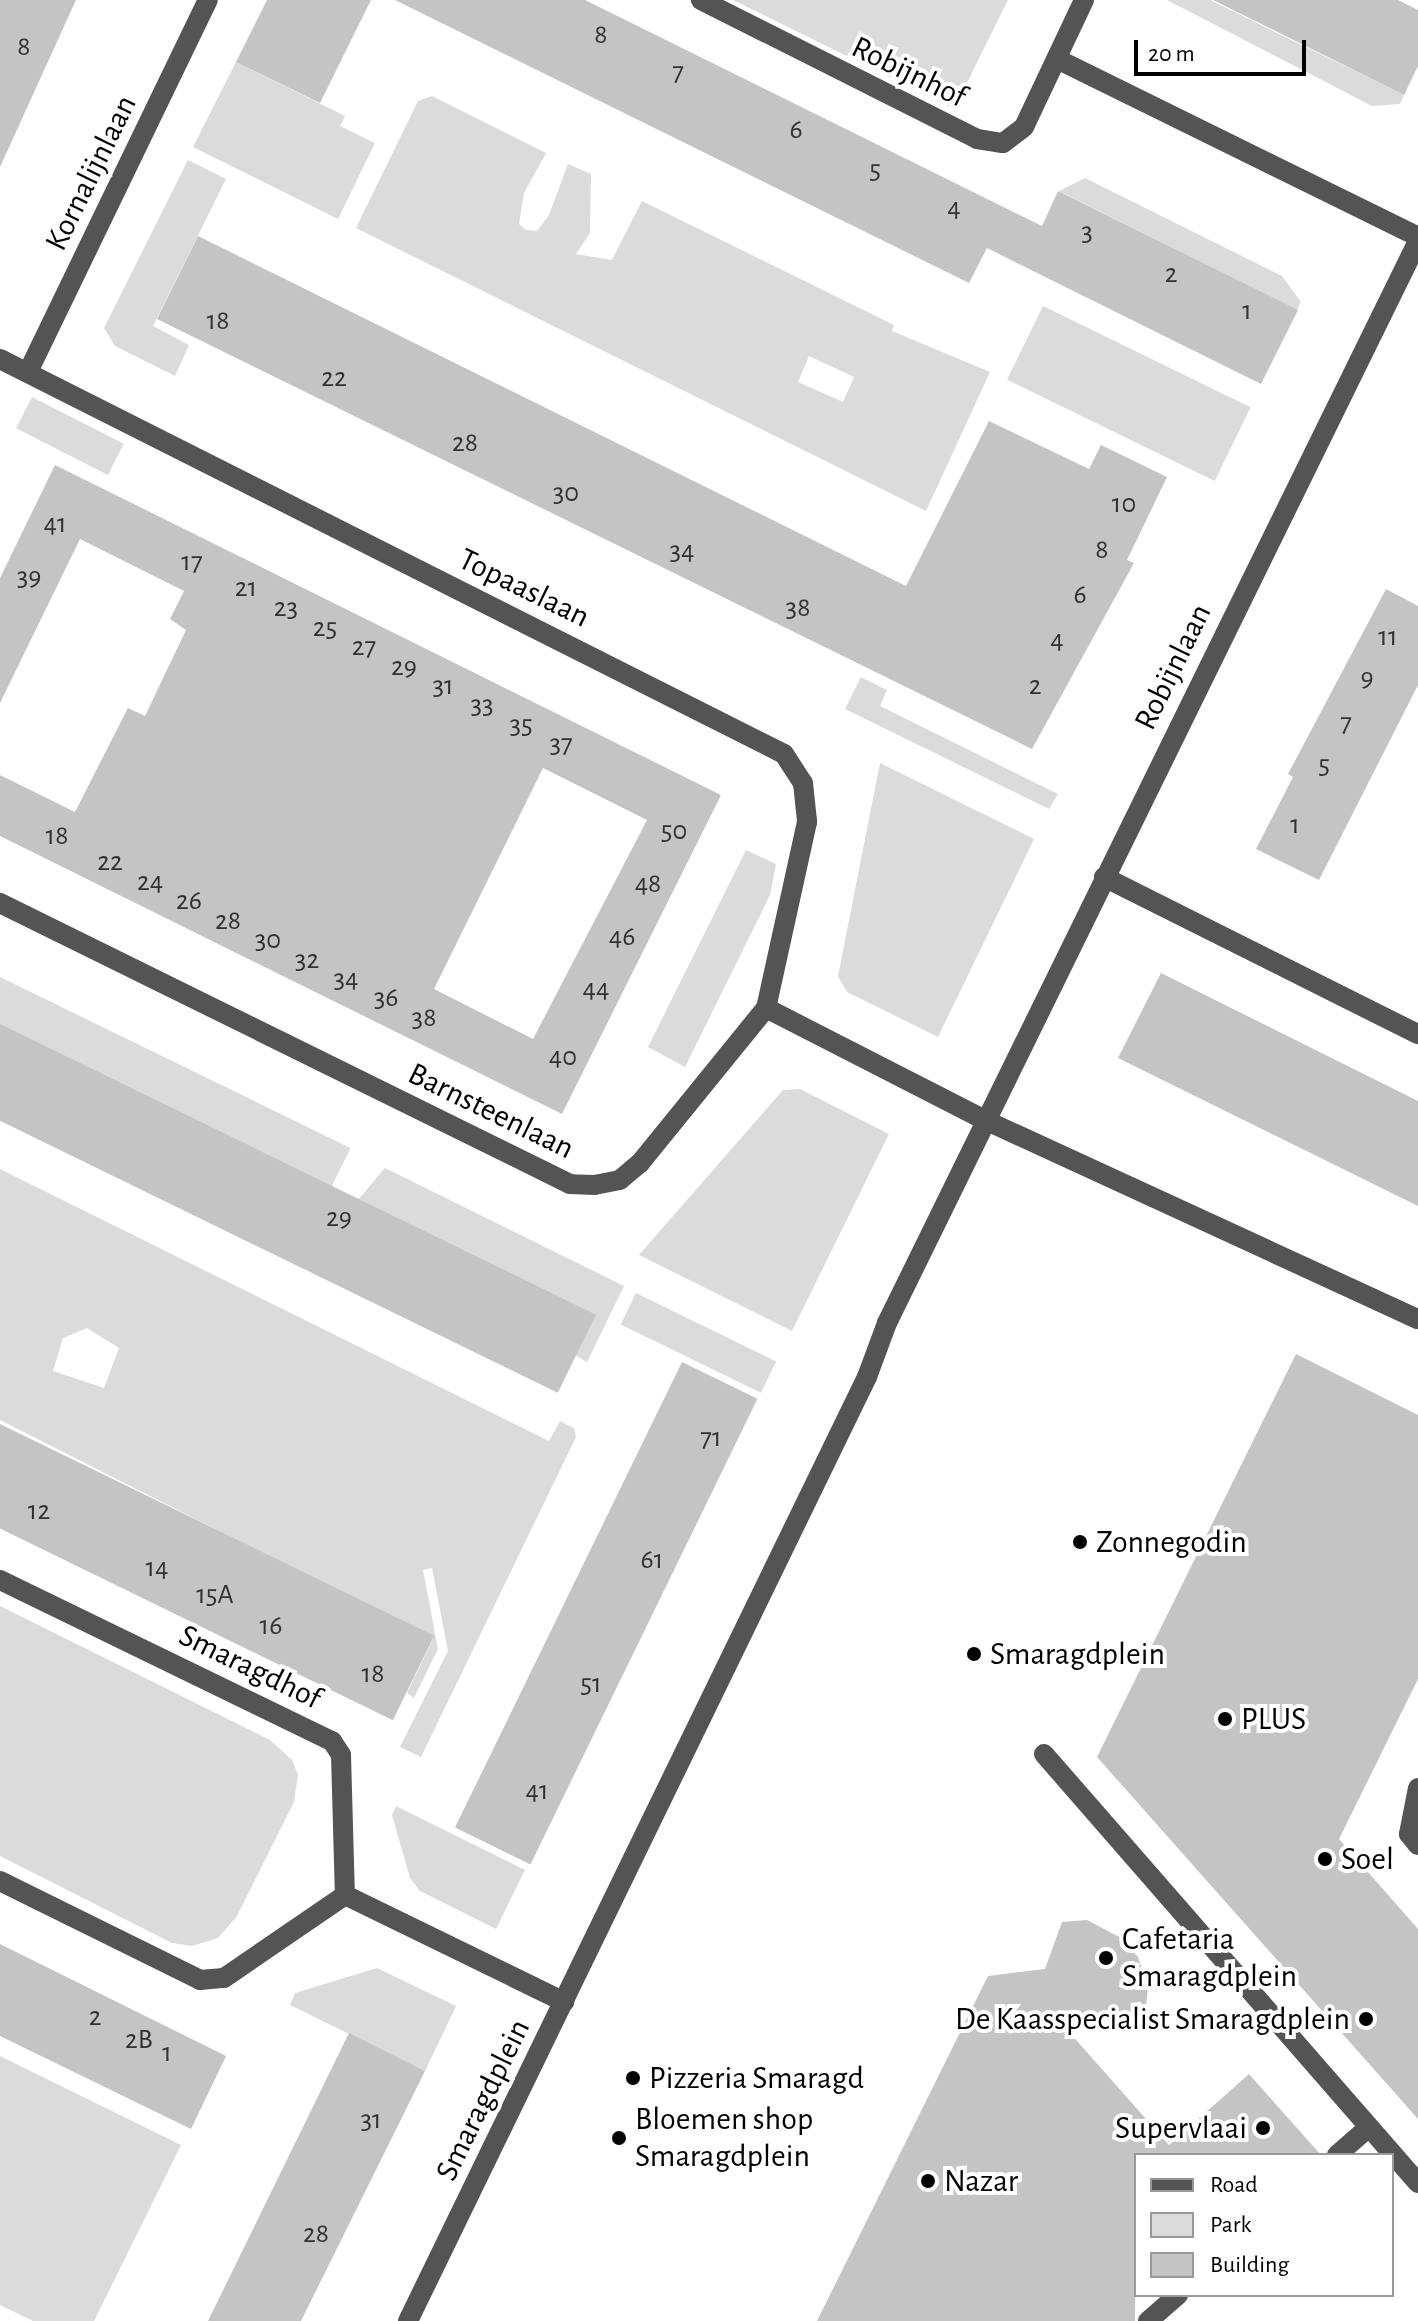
<!DOCTYPE html>
<html>
<head>
<meta charset="utf-8">
<style>
	body { margin:0 }
	#map { position:relative; width:1418px; height:2321px; overflow:hidden; background:#fff; font-family:"Alegreya Sans",sans-serif }
	div>[style] { position:absolute }
	.green>* { inset:0; background:#dbdbdb; transform-origin:0 0 }
	.building>* { inset:0; background:#c4c4c4; transform-origin:0 0 }
	.minor>* { height:20px; margin:-10px; padding:0 10px; transform-origin:10px; border-radius:10px; background:#545454 }
	.dots>* { width:22px; height:22px; translate:-50% -50%; box-sizing:border-box; border:4px solid #fff; border-radius:50% }
	span { translate:-50% -50%; white-space:nowrap; text-align:center; line-height:1.15; -webkit-text-stroke:8px #fff; paint-order:stroke }
	.number-label { font-size:28px; color:#313131 }
	.number-label span { -webkit-text-stroke-width:0 }
	.street-label { font-size:32px; color:#000 }
	.poi-label { font-size:32px; color:#000 }
	.left { translate:0 -50%; text-align:left }
	.right { translate:-100% -50%; text-align:right }
	.legend { position:absolute; left:1134px; top:2153px; width:260px; height:144px; box-sizing:border-box; background:#fff; border:2px solid #999; margin:0; padding:10px 14px; list-style:none; font-size:24px; color:#000 }
	.legend li { display:flex; align-items:center; gap:16px; height:40px }
	.legend b { width:40px; border:2px solid #999 }
	.scale { position:absolute; left:1134px; top:40px; width:172px; height:36px; box-sizing:border-box; border:4px solid #000; border-top:0; padding-left:10px; font-size:24px; line-height:28px; white-space:nowrap; color:#000; -webkit-text-stroke:6px #fff; paint-order:stroke }
</style>
</head>
<body>
<div id="map">
	<div class="green">
		<div style="clip-path:polygon(733px 0,1008px 0,954px 109px)"></div>
		<div style="clip-path:polygon(1167px 0,1210px 0,1404px 95px,1400px 104px,1372px 106px)"></div>
		<div style="clip-path:polygon(236px 62px,345px 116px,340px 126px,375px 143px,338px 219px,193px 147px)"></div>
		<div style="clip-path:polygon(evenodd,432px 96px,546px 153px,524px 193px,519px 224px,526px 230px,537px 231px,549px 215px,568px 164px,591px 174px,590px 233px,576px 254px,612px 260px,642px 201px,894px 325px,892px 331px,990px 372px,926px 511px,356px 228px,418px 101px,432px 96px,809px 356px,854px 377px,843px 402px,798px 382px,809px 356px)"></div>
		<div style="clip-path:polygon(188px 160px,226px 179px,153px 326px,189px 345px,175px 376px,115px 346px,104px 328px)"></div>
		<div style="clip-path:polygon(1085px 178px,1282px 276px,1301px 302px,1297px 310px,1059px 191px)"></div>
		<div style="left:1043px;top:306px;width:231px;height:82px;rotate:26deg"></div>
		<div style="left:32px;top:397px;width:103px;height:35px;rotate:27deg"></div>
		<div style="clip-path:polygon(861px 677px,887px 690px,880px 706px,1058px 794px,1049px 809px,845px 709px)"></div>
		<div style="clip-path:polygon(880px 763px,1034px 839px,938px 1037px,847px 992px,838px 976px)"></div>
		<div style="clip-path:polygon(746px 850px,776px 864px,770px 895px,685px 1067px,648px 1047px)"></div>
		<div style="left:0;top:977px;width:390px;height:46px;rotate:26deg"></div>
		<div style="clip-path:polygon(800px 1089px,889px 1134px,792px 1331px,639px 1255px,783px 1090px)"></div>
		<div style="clip-path:polygon(385px 1168px,624px 1286px,587px 1362px,575px 1355px,594px 1317px,357px 1201px)"></div>
		<div style="clip-path:polygon(evenodd,0 1169px,549px 1441px,560px 1421px,574px 1428px,576px 1437px,421px 1757px,400px 1747px,448px 1651px,432px 1568px,423px 1570px,438px 1649px,414px 1698px,407px 1693px,433px 1639px,0 1420px,0 1169px,87px 1328px,119px 1348px,104px 1388px,53px 1371px,63px 1338px,87px 1328px)"></div>
		<div style="left:636px;top:1293px;width:156px;height:35px;rotate:26deg"></div>
		<div style="clip-path:polygon(0 1606px,270px 1740px,292px 1760px,298px 1775px,294px 1802px,237px 1916px,218px 1938px,192px 1946px,172px 1943px,0 1856px)"></div>
		<div style="clip-path:polygon(396px 1806px,525px 1870px,496px 1929px,420px 1891px,410px 1878px,392px 1815px)"></div>
		<div style="clip-path:polygon(377px 1968px,456px 2006px,425px 2071px,290px 2005px,295px 1993px)"></div>
		<div style="clip-path:polygon(0 2056px,181px 2145px,94px 2321px,33px 2321px,0 2305px)"></div>
	</div>
	<div class="building">
		<div style="clip-path:polygon(0 0,76px 0,0 167px)"></div>
		<div style="clip-path:polygon(267px 0,371px 0,320px 103px,236px 62px)"></div>
		<div style="clip-path:polygon(395px 0,585px 0,1042px 226px,1058px 191px,1298px 310px,1261px 384px,987px 248px,969px 283px)"></div>
		<div style="clip-path:polygon(1213px 0,1398px 0,1418px 10px,1418px 66px,1404px 95px)"></div>
		<div style="clip-path:polygon(198px 236px,906px 586px,989px 421px,1089px 469px,1101px 445px,1167px 477px,1127px 560px,1134px 563px,1032px 749px,157px 319px)"></div>
		<div style="clip-path:polygon(evenodd,55px 465px,721px 795px,562px 1114px,0 836px,0 775px,75px 812px,128px 708px,145px 716px,186px 630px,170px 619px,184px 591px,80px 539px,0 703px,0 578px,55px 465px,543px 768px,647px 820px,533px 1039px,434px 989px,543px 768px)"></div>
		<div style="clip-path:polygon(1386px 589px,1418px 606px,1418px 685px,1319px 880px,1256px 849px,1293px 777px,1288px 774px)"></div>
		<div style="clip-path:polygon(1161px 973px,1418px 1101px,1418px 1206px,1118px 1058px)"></div>
		<div style="left:0;top:1024px;width:663px;height:87px;rotate:26deg"></div>
		<div style="clip-path:polygon(1296px 1354px,1418px 1415px,1418px 1679px,1339px 1839px,1418px 1929px,1418px 2119px,1097px 1757px)"></div>
		<div style="left:682px;top:1362px;width:84px;height:518px;rotate:26deg"></div>
		<div style="left:0;top:1424px;width:483px;height:94px;rotate:26deg"></div>
		<div style="clip-path:polygon(1087px 1920px,1123px 1939px,1138px 1957px,1148px 1988px,1146px 2006px,1134px 2014px,1062px 2024px,1169px 2145px,1249px 2074px,1321px 2155px,1136px 2155px,1135px 2321px,817px 2321px,988px 1976px,1045px 1969px,1062px 1922px)"></div>
		<div style="clip-path:polygon(0 1944px,226px 2056px,191px 2129px,0 2036px)"></div>
		<div style="clip-path:polygon(349px 2033px,425px 2071px,301px 2321px,208px 2321px)"></div>
	</div>
	<div class="minor">
		<div style="left:701px;top:0;width:309px;rotate:26.7deg"></div>
		<div style="left:977px;top:139px;width:26px;rotate:9deg"></div>
		<div style="left:1003px;top:143px;width:26px;rotate:-37deg"></div>
		<div style="left:1024px;top:127px;width:140px;rotate:-64.7deg"></div>
		<div style="left:1057px;top:59px;width:402px;rotate:26.2deg"></div>
		<div style="left:0;top:359px;width:878px;rotate:26.74deg"></div>
		<div style="left:784px;top:754px;width:35px;rotate:57deg"></div>
		<div style="left:803px;top:783px;width:39px;rotate:84deg"></div>
		<div style="left:807px;top:822px;width:190px;rotate:102.4deg"></div>
		<div style="left:766px;top:1008px;width:200px;rotate:129.1deg"></div>
		<div style="left:640px;top:1163px;width:26px;rotate:140deg"></div>
		<div style="left:620px;top:1180px;width:25px;rotate:169deg"></div>
		<div style="left:595px;top:1185px;width:25px;rotate:-178deg"></div>
		<div style="left:570px;top:1184px;width:636px;rotate:-153.76deg"></div>
		<div style="left:28px;top:372px;width:413px;rotate:-64.2deg"></div>
		<div style="left:1104px;top:877px;width:351px;rotate:26.6deg"></div>
		<div style="left:766px;top:1008px;width:248px;rotate:27.1deg"></div>
		<div style="left:987px;top:1121px;width:474px;rotate:24.7deg"></div>
		<div style="left:0;top:1580px;width:369px;rotate:25.9deg"></div>
		<div style="left:332px;top:1741px;width:17px;rotate:57deg"></div>
		<div style="left:341px;top:1755px;width:140px;rotate:88.4deg"></div>
		<div style="left:1044px;top:1754px;width:569px;rotate:48.92deg"></div>
		<div style="left:1418px;top:1788px;width:47px;rotate:101.1deg"></div>
		<div style="left:1409px;top:1834px;width:14px;rotate:51deg"></div>
		<div style="left:0;top:1881px;width:223px;rotate:26.3deg"></div>
		<div style="left:200px;top:1980px;width:24px;rotate:-5deg"></div>
		<div style="left:224px;top:1978px;width:147px;rotate:-34.4deg"></div>
		<div style="left:345px;top:1895px;width:244px;rotate:26deg"></div>
		<div style="left:1337px;top:2155px;width:41px;rotate:-41.1deg"></div>
		<div style="left:408px;top:2321px;width:1050px;rotate:-64.07deg"></div>
		<div style="left:867px;top:1377px;width:58px;rotate:-69.7deg"></div>
		<div style="left:887px;top:1323px;width:1205px;rotate:-63.86deg"></div>
		<div style="left:1148px;top:2321px;width:40px;rotate:-41deg"></div>
	</div>
	<div class="dots">
		<div style="left:1080px;top:1542px;background:#000"></div>
		<div style="left:974px;top:1654px;background:#000"></div>
		<div style="left:1225px;top:1719px;background:#000"></div>
		<div style="left:1325px;top:1859px;background:#000"></div>
		<div style="left:1106px;top:1958px;background:#000"></div>
		<div style="left:1366px;top:2019px;background:#000"></div>
		<div style="left:633px;top:2078px;background:#000"></div>
		<div style="left:1263px;top:2128px;background:#000"></div>
		<div style="left:619px;top:2138px;background:#000"></div>
		<div style="left:928px;top:2181px;background:#000"></div>
	</div>
	<div class="number-label">
		<span style="left:601px;top:35px">8</span>
		<span style="left:24px;top:47px">8</span>
		<span style="left:678px;top:72px">7</span>
		<span style="left:796px;top:130px">6</span>
		<span style="left:875px;top:170px">5</span>
		<span style="left:954px;top:208px">4</span>
		<span style="left:1087px;top:232px">3</span>
		<span style="left:1171px;top:274px">2</span>
		<span style="left:1247px;top:311px">1</span>
		<span style="left:218px;top:321px">18</span>
		<span style="left:334px;top:378px">22</span>
		<span style="left:465px;top:443px">28</span>
		<span style="left:566px;top:493px">30</span>
		<span style="left:1124px;top:504px">10</span>
		<span style="left:55px;top:524px">41</span>
		<span style="left:1102px;top:550px">8</span>
		<span style="left:682px;top:551px">34</span>
		<span style="left:192px;top:562px">17</span>
		<span style="left:29px;top:577px">39</span>
		<span style="left:246px;top:588px">21</span>
		<span style="left:1080px;top:595px">6</span>
		<span style="left:286px;top:608px">23</span>
		<span style="left:798px;top:608px">38</span>
		<span style="left:325px;top:628px">25</span>
		<span style="left:1388px;top:637px">11</span>
		<span style="left:1057px;top:640px">4</span>
		<span style="left:364px;top:647px">27</span>
		<span style="left:404px;top:667px">29</span>
		<span style="left:1367px;top:678px">9</span>
		<span style="left:443px;top:686px">31</span>
		<span style="left:1035px;top:686px">2</span>
		<span style="left:482px;top:705px">33</span>
		<span style="left:1346px;top:723px">7</span>
		<span style="left:521px;top:725px">35</span>
		<span style="left:561px;top:744px">37</span>
		<span style="left:1324px;top:765px">5</span>
		<span style="left:1295px;top:825px">1</span>
		<span style="left:674px;top:831px">50</span>
		<span style="left:57px;top:836px">18</span>
		<span style="left:110px;top:862px">22</span>
		<span style="left:150px;top:882px">24</span>
		<span style="left:648px;top:884px">48</span>
		<span style="left:189px;top:901px">26</span>
		<span style="left:228px;top:921px">28</span>
		<span style="left:622px;top:937px">46</span>
		<span style="left:268px;top:940px">30</span>
		<span style="left:307px;top:960px">32</span>
		<span style="left:346px;top:979px">34</span>
		<span style="left:596px;top:989px">44</span>
		<span style="left:386px;top:998px">36</span>
		<span style="left:424px;top:1018px">38</span>
		<span style="left:563px;top:1057px">40</span>
		<span style="left:339px;top:1218px">29</span>
		<span style="left:711px;top:1438px">71</span>
		<span style="left:39px;top:1511px">12</span>
		<span style="left:652px;top:1560px">61</span>
		<span style="left:157px;top:1568px">14</span>
		<span style="left:215px;top:1595px">15A</span>
		<span style="left:271px;top:1626px">16</span>
		<span style="left:373px;top:1674px">18</span>
		<span style="left:591px;top:1684px">51</span>
		<span style="left:537px;top:1791px">41</span>
		<span style="left:95px;top:2017px">2</span>
		<span style="left:139px;top:2040px">2B</span>
		<span style="left:167px;top:2053px">1</span>
		<span style="left:371px;top:2120px">31</span>
		<span style="left:316px;top:2234px">28</span>
	</div>
	<div class="street-label">
		<span style="left:909px;top:72px;rotate:26deg">Robijnhof</span>
		<span style="left:91px;top:173px;rotate:-64deg">Kornalijnlaan</span>
		<span style="left:524px;top:588px;rotate:26deg">Topaaslaan</span>
		<span style="left:1173px;top:667px;rotate:-64deg">Robijnlaan</span>
		<span style="left:491px;top:1111px;rotate:26deg">Barnsteenlaan</span>
		<span style="left:250px;top:1667px;rotate:26deg">Smaragdhof</span>
		<span style="left:483px;top:2100px;rotate:-64deg">Smaragdplein</span>
	</div>
	<div class="poi-label">
		<span class="left" style="left:1096px;top:1542px">Zonnegodin</span>
		<span class="left" style="left:990px;top:1654px">Smaragdplein</span>
		<span class="left" style="left:1241px;top:1719px">PLUS</span>
		<span class="left" style="left:1341px;top:1859px">Soel</span>
		<span class="left" style="left:1122px;top:1958px">Cafetaria<br>Smaragdplein</span>
		<span class="right" style="left:1350px;top:2019px">De Kaasspecialist Smaragdplein</span>
		<span class="left" style="left:649px;top:2078px">Pizzeria Smaragd</span>
		<span class="left" style="left:635px;top:2138px">Bloemen shop<br>Smaragdplein</span>
		<span class="right" style="left:1247px;top:2128px">Supervlaai</span>
		<span class="left" style="left:944px;top:2181px">Nazar</span>
	</div>
	<ul class="legend">
	<li><b style="height:10px;background:#545454"></b>Road</li>
	<li><b style="height:22px;background:#dbdbdb"></b>Park</li>
	<li><b style="height:22px;background:#c4c4c4"></b>Building</li>
	</ul>
	<div class="scale">20 m</div>
</div>
</body>
</html>
